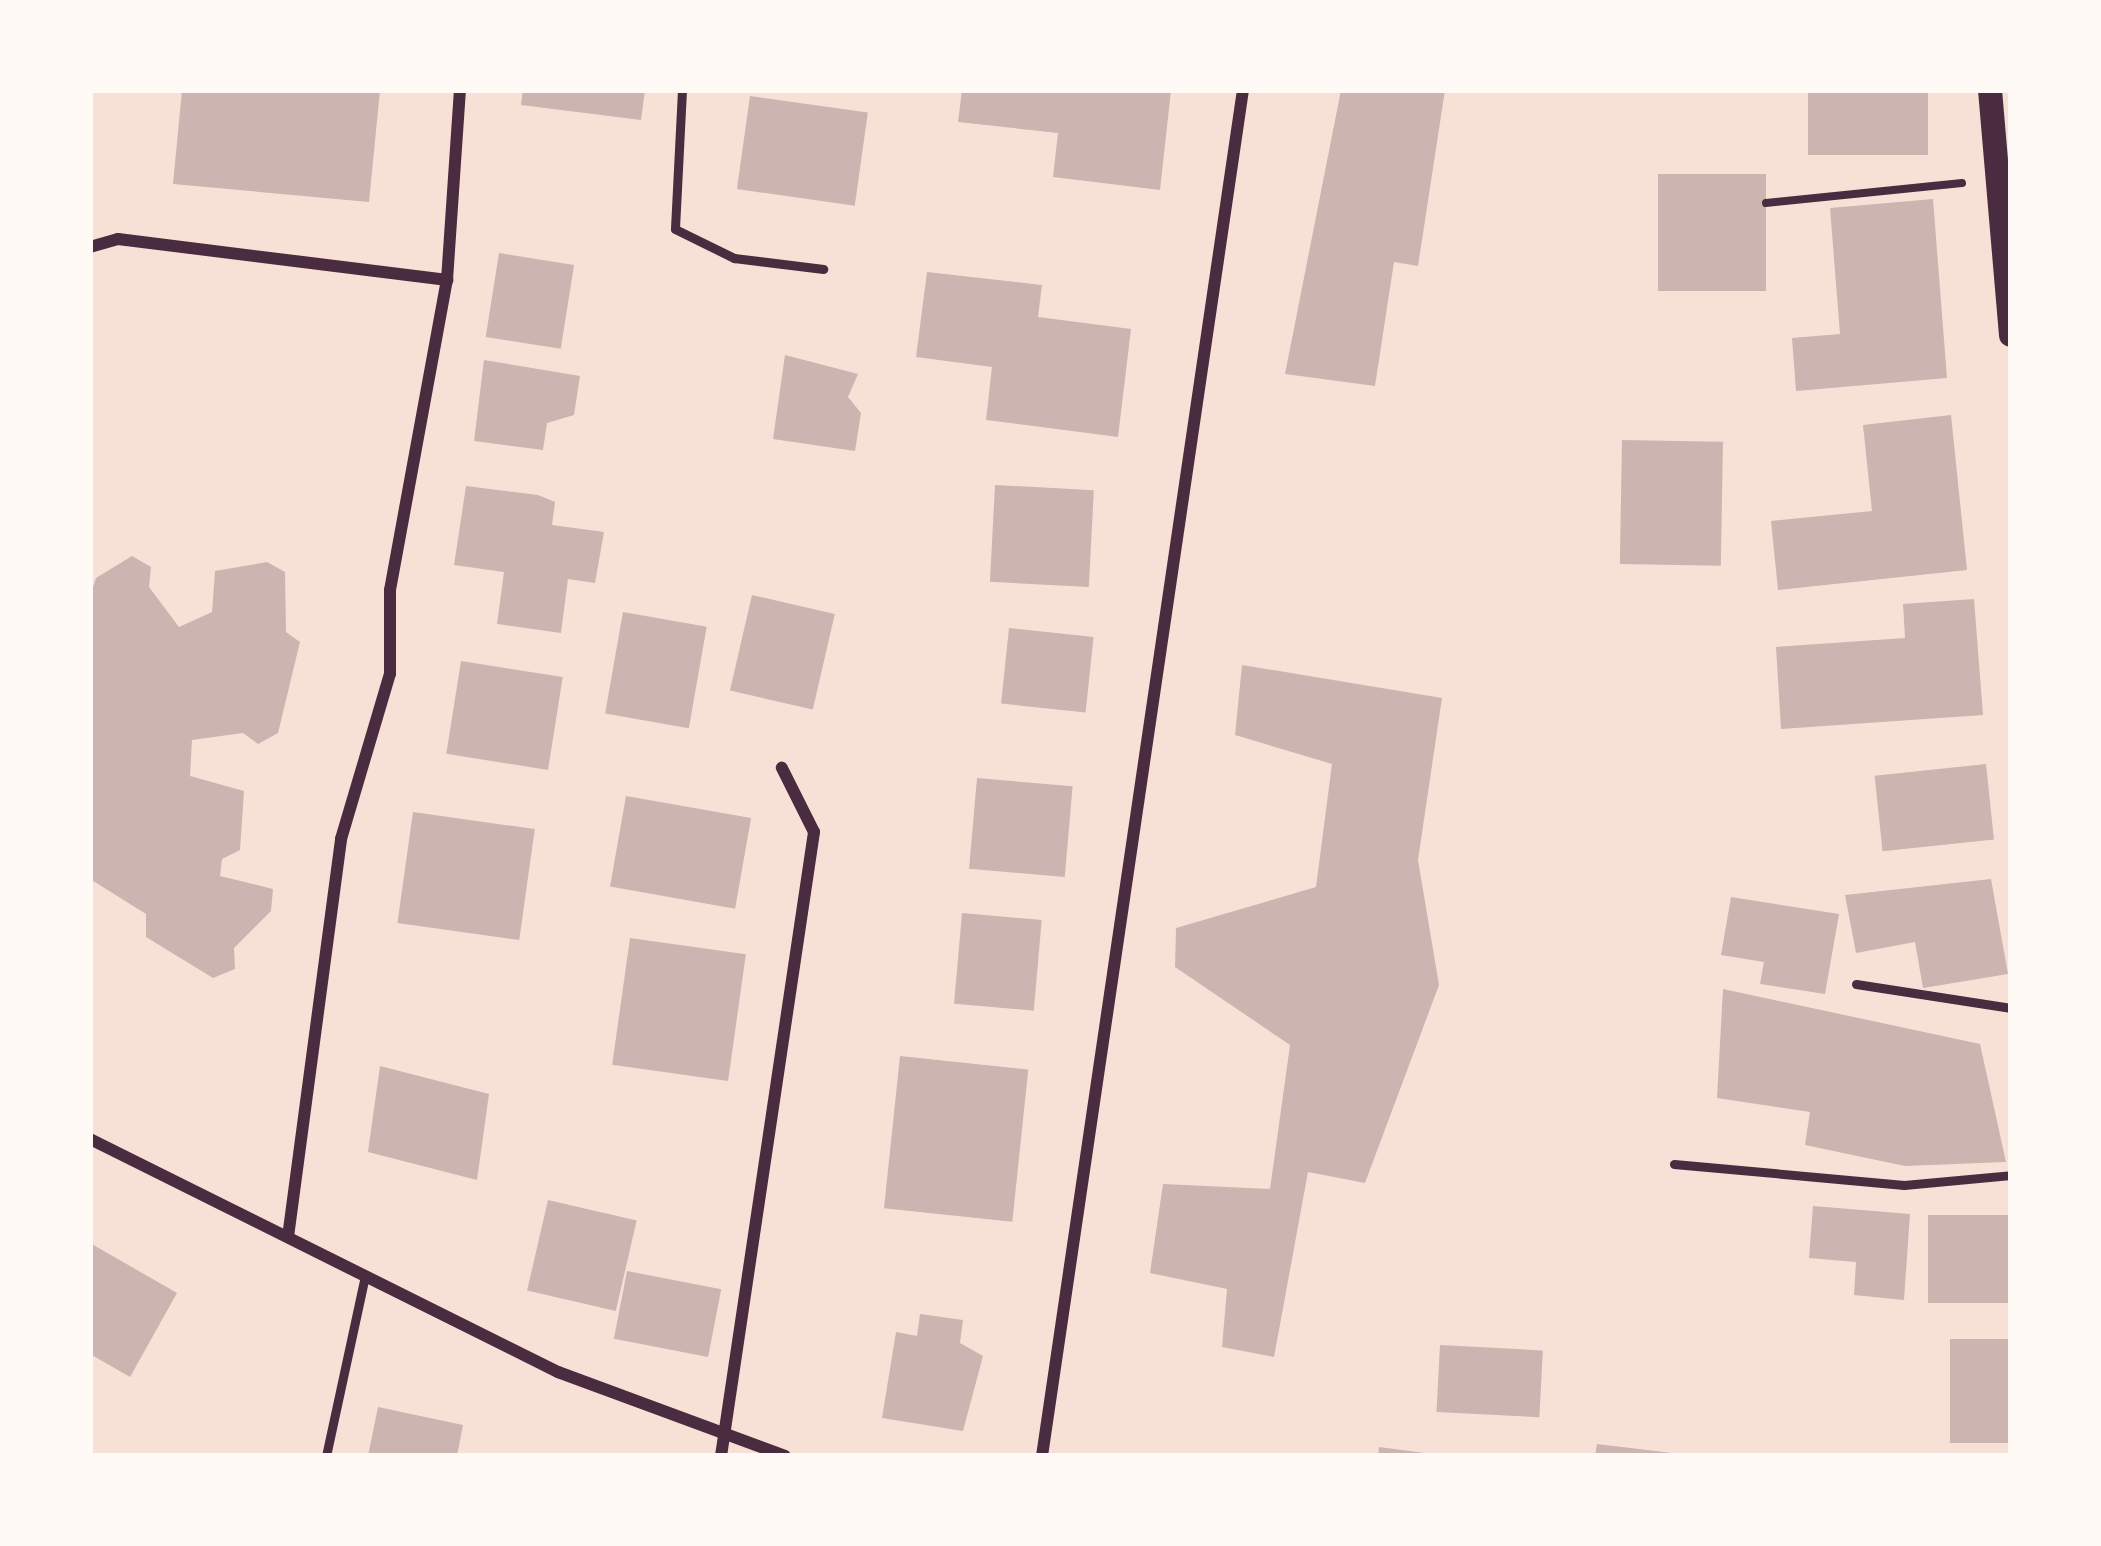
<!DOCTYPE html>
<html>
<head>
<meta charset="utf-8">
<style>
	body { margin:0 }
	#map { position:relative; width:2101px; height:1546px; overflow:hidden; background:#f7e1d7; font-family:Raleway,sans-serif }
	div>[style] { position:absolute }
	.building>* { inset:0; background:#ccb4b1; transform-origin:0 0 }
	.path>* { height:8px; margin:-4px; padding:0 4px; transform-origin:4px; border-radius:4px; background:#4a2c40 }
	.service>* { height:9px; margin:-4.5px; padding:0 4.5px; transform-origin:4.5px; border-radius:4.5px; background:#4a2c40 }
	.minor>* { height:12px; margin:-6px; padding:0 6px; transform-origin:6px; border-radius:6px; background:#4a2c40 }
	.secondary>* { height:24px; margin:-12px; padding:0 12px; transform-origin:12px; border-radius:12px; background:#4a2c40 }
	span { translate:-50% -50%; white-space:nowrap; text-align:center; line-height:1.15; -webkit-text-stroke:9px #fffaf5; paint-order:stroke }
	.frame { position:absolute; inset:0; border:93px solid #fffaf5; pointer-events:none }
</style>
</head>
<body>
<div id="map">
	<div class="building">
		<div style="clip-path:polygon(182px 90px,380px 90px,369px 202px,173px 184px)"></div>
		<div style="clip-path:polygon(523px 90px,645px 90px,641px 120px,521px 105px)"></div>
		<div style="clip-path:polygon(962px 90px,1171px 90px,1160px 190px,1053px 177px,1058px 133px,958px 122px)"></div>
		<div style="clip-path:polygon(1341px 90px,1445px 90px,1418px 266px,1394px 262px,1375px 386px,1285px 374px)"></div>
		<div style="left:1808px;top:90px;width:120px;height:65px"></div>
		<div style="left:750px;top:96px;width:119px;height:94px;rotate:8deg"></div>
		<div style="left:1766px;top:174px;width:117px;height:108px;rotate:90deg"></div>
		<div style="clip-path:polygon(1933px 199px,1947px 378px,1796px 391px,1792px 338px,1840px 334px,1830px 208px)"></div>
		<div style="left:499px;top:253px;width:76px;height:85px;rotate:9deg"></div>
		<div style="clip-path:polygon(927px 272px,1042px 285px,1038px 317px,1131px 329px,1118px 437px,986px 420px,992px 367px,916px 357px)"></div>
		<div style="clip-path:polygon(785px 355px,858px 374px,848px 397px,861px 413px,855px 451px,773px 439px)"></div>
		<div style="clip-path:polygon(484px 360px,580px 376px,574px 415px,547px 423px,543px 450px,474px 441px)"></div>
		<div style="clip-path:polygon(1951px 415px,1967px 570px,1778px 590px,1771px 521px,1872px 511px,1863px 425px)"></div>
		<div style="left:1622px;top:440px;width:101px;height:124px;rotate:1deg"></div>
		<div style="left:995px;top:485px;width:99px;height:97px;rotate:3deg"></div>
		<div style="clip-path:polygon(466px 486px,538px 495px,555px 502px,552px 525px,604px 532px,595px 583px,568px 579px,561px 633px,497px 624px,504px 572px,454px 565px)"></div>
		<div style="clip-path:polygon(132px 556px,151px 567px,149px 587px,179px 627px,212px 612px,215px 571px,267px 562px,285px 572px,286px 632px,300px 642px,278px 733px,258px 744px,243px 733px,192px 740px,190px 776px,244px 791px,240px 850px,222px 859px,220px 876px,273px 889px,271px 911px,234px 948px,235px 969px,213px 978px,146px 937px,146px 914px,90px 879px,90px 596px,96px 578px)"></div>
		<div style="left:752px;top:595px;width:85px;height:98px;rotate:13deg"></div>
		<div style="clip-path:polygon(1974px 599px,1983px 715px,1781px 729px,1776px 647px,1905px 638px,1903px 604px)"></div>
		<div style="left:623px;top:612px;width:85px;height:103px;rotate:10deg"></div>
		<div style="left:1009px;top:628px;width:85px;height:76px;rotate:6deg"></div>
		<div style="left:461px;top:661px;width:103px;height:94px;rotate:9deg"></div>
		<div style="clip-path:polygon(1242px 665px,1442px 698px,1418px 860px,1439px 985px,1365px 1183px,1308px 1172px,1274px 1357px,1222px 1347px,1227px 1289px,1150px 1273px,1163px 1184px,1270px 1189px,1290px 1045px,1175px 967px,1176px 928px,1316px 887px,1332px 764px,1235px 735px)"></div>
		<div style="left:1986px;top:764px;width:76px;height:112px;rotate:84deg"></div>
		<div style="left:977px;top:778px;width:96px;height:91px;rotate:5deg"></div>
		<div style="left:626px;top:796px;width:127px;height:92px;rotate:10deg"></div>
		<div style="left:413px;top:812px;width:123px;height:112px;rotate:8deg"></div>
		<div style="clip-path:polygon(1991px 879px,2008px 974px,1923px 988px,1915px 942px,1856px 953px,1845px 895px)"></div>
		<div style="clip-path:polygon(1731px 897px,1839px 914px,1825px 994px,1760px 984px,1764px 962px,1721px 955px)"></div>
		<div style="left:962px;top:913px;width:80px;height:91px;rotate:5deg"></div>
		<div style="left:630px;top:938px;width:117px;height:128px;rotate:8deg"></div>
		<div style="clip-path:polygon(1723px 989px,1980px 1044px,2006px 1162px,1905px 1166px,1805px 1145px,1810px 1112px,1717px 1098px)"></div>
		<div style="left:900px;top:1056px;width:129px;height:153px;rotate:6deg"></div>
		<div style="clip-path:polygon(380px 1066px,489px 1094px,477px 1180px,368px 1152px)"></div>
		<div style="left:548px;top:1200px;width:91px;height:93px;rotate:13deg"></div>
		<div style="clip-path:polygon(1813px 1206px,1910px 1214px,1904px 1300px,1854px 1295px,1856px 1262px,1809px 1258px)"></div>
		<div style="left:2011px;top:1215px;width:88px;height:83px;rotate:90deg"></div>
		<div style="clip-path:polygon(90px 1243px,177px 1293px,130px 1377px,90px 1354px)"></div>
		<div style="left:627px;top:1271px;width:96px;height:69px;rotate:11deg"></div>
		<div style="clip-path:polygon(920px 1314px,963px 1320px,960px 1343px,983px 1356px,963px 1431px,882px 1418px,896px 1332px,917px 1336px)"></div>
		<div style="left:2011px;top:1339px;width:104px;height:61px;rotate:90deg"></div>
		<div style="left:1440px;top:1345px;width:103px;height:67px;rotate:3deg"></div>
		<div style="clip-path:polygon(378px 1407px,463px 1425px,457px 1456px,368px 1456px)"></div>
		<div style="clip-path:polygon(1597px 1444px,1672px 1453px,1672px 1456px,1595px 1456px)"></div>
		<div style="clip-path:polygon(1379px 1447px,1425px 1453px,1425px 1456px,1378px 1456px)"></div>
	</div>
	<div class="path">
		<div style="left:1766px;top:203px;width:197px;rotate:-5.8deg"></div>
	</div>
	<div class="service">
		<div style="left:682px;top:90px;width:139px;rotate:92.9deg"></div>
		<div style="left:675px;top:229px;width:66px;rotate:26.2deg"></div>
		<div style="left:734px;top:258px;width:90px;rotate:7deg"></div>
		<div style="left:1856px;top:984px;width:157px;rotate:8.8deg"></div>
		<div style="left:1674px;top:1164px;width:231px;rotate:5.2deg"></div>
		<div style="left:1904px;top:1185px;width:107px;rotate:-5.3deg"></div>
		<div style="left:326px;top:1456px;width:185px;rotate:-77.8deg"></div>
	</div>
	<div class="minor">
		<div style="left:90px;top:247px;width:29px;rotate:-16deg"></div>
		<div style="left:118px;top:239px;width:332px;rotate:7.1deg"></div>
		<div style="left:90px;top:1139px;width:523px;rotate:26.47deg"></div>
		<div style="left:558px;top:1372px;width:242px;rotate:20.3deg"></div>
		<div style="left:288px;top:1237px;width:402px;rotate:-82.4deg"></div>
		<div style="left:341px;top:839px;width:172px;rotate:-73.5deg"></div>
		<div style="left:390px;top:674px;width:84px;rotate:-90deg"></div>
		<div style="left:390px;top:590px;width:315px;rotate:-79.6deg"></div>
		<div style="left:447px;top:280px;width:190px;rotate:-86.1deg"></div>
		<div style="left:721px;top:1456px;width:631px;rotate:-81.52deg"></div>
		<div style="left:814px;top:832px;width:72px;rotate:-116.6deg"></div>
		<div style="left:1042px;top:1456px;width:1381px;rotate:-81.63deg"></div>
	</div>
	<div class="secondary">
		<div style="left:1990px;top:90px;width:246px;rotate:85.1deg"></div>
	</div>
	<div class="frame"></div>
</div>
</body>
</html>
